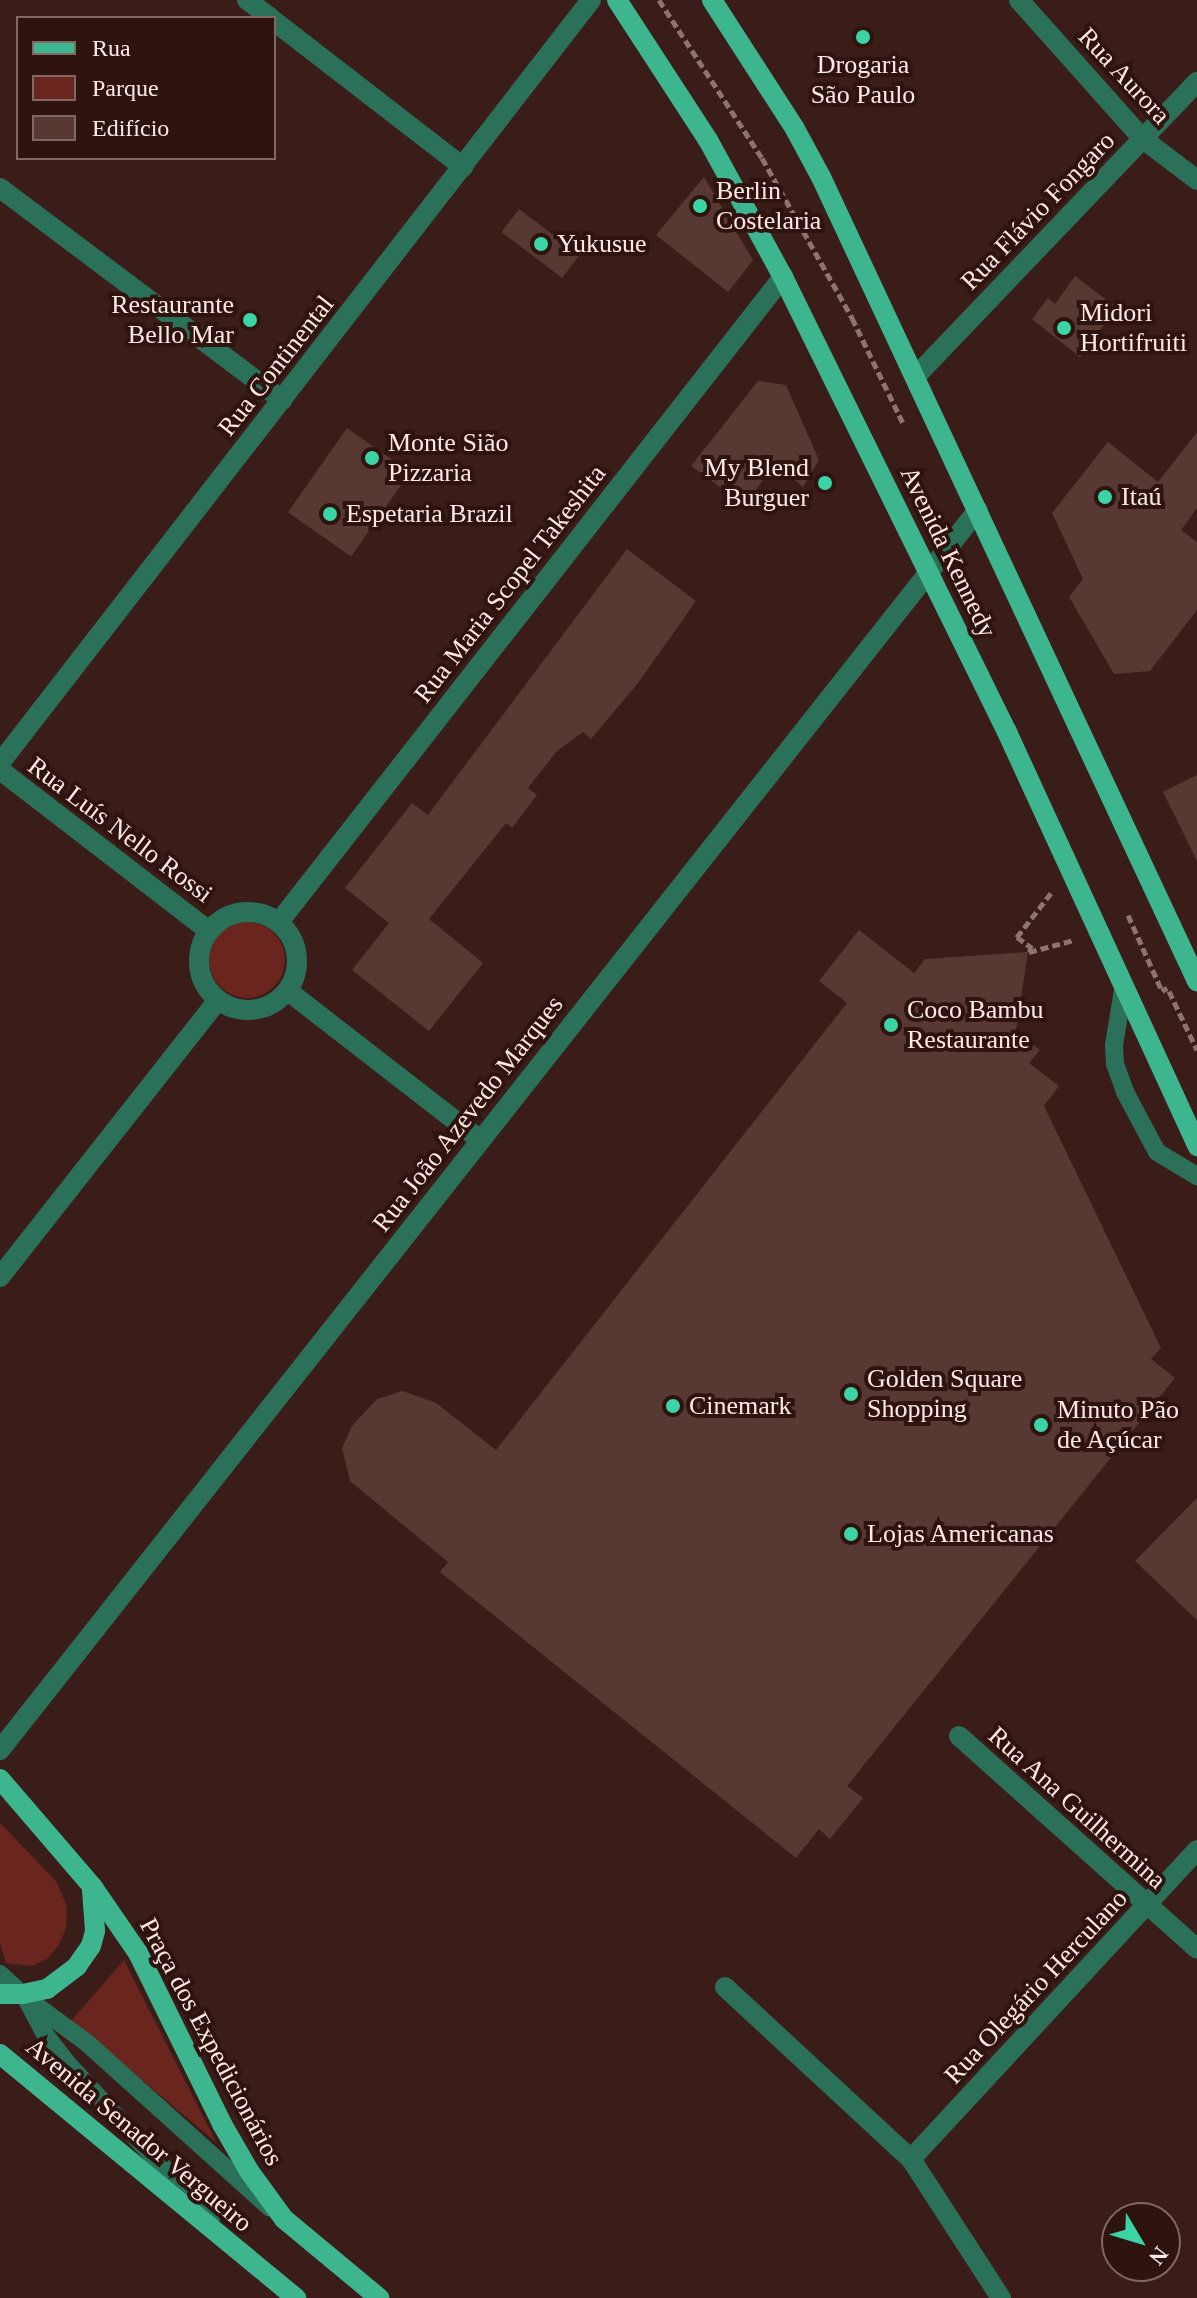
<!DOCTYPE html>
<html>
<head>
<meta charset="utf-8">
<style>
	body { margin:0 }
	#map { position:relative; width:1197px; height:2298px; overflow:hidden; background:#3a1d19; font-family:"Times New Roman",serif }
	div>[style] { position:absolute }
	.green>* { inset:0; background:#69251e }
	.round { border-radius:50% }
	.building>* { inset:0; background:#583833; transform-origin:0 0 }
	.path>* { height:5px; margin-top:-2.5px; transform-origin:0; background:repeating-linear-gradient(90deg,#8d7470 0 8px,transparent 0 12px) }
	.service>* { height:18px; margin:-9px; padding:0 9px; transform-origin:9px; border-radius:9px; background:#2b7159 }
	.minor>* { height:20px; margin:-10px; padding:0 10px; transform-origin:10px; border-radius:10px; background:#2b7159 }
	.minor>.ring { margin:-10px; padding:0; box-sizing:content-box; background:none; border:20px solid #2b7159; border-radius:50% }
	.tertiary>* { height:20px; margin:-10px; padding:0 10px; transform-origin:10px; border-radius:10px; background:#2b7159 }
	.primary>* { height:20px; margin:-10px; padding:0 10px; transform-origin:10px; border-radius:10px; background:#3db58e }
	.dots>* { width:22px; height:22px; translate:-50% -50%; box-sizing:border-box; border:4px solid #2f130f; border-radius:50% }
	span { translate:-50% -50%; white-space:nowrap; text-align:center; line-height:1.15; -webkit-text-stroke:8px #2f130f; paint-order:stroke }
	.poi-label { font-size:26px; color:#fde8e5 }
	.left { translate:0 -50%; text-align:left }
	.right { translate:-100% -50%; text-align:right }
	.street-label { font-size:26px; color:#fde8e5 }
	.legend { position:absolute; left:16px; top:16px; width:260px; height:144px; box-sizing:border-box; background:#2f130f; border:2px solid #816865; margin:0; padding:10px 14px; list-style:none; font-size:24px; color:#fde8e5 }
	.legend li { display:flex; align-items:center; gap:16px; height:40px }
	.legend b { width:40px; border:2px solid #816865 }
	.north { position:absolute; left:1101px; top:2202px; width:80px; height:80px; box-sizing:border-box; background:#2f130f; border:2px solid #816865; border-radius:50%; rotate:128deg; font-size:22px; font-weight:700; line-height:32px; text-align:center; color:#fde8e5 }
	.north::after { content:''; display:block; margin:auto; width:28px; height:36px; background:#3ad4a5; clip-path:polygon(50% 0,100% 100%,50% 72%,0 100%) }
</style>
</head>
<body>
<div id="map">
	<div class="green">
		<div class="round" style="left:209px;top:922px;width:76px;height:76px"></div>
		<div style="clip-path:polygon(0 1823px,56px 1881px,67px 1906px,66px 1928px,59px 1945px,47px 1959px,31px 1966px,6px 1963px,0 1943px)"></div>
		<div style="clip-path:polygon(124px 1960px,216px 2142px,71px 2021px)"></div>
	</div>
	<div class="building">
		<div style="clip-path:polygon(704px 177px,753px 260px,728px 292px,656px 235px)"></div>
		<div style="left:519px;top:209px;width:76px;height:29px;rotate:37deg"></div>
		<div style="clip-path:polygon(1075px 276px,1117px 308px,1080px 357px,1032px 319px,1048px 298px,1055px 304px)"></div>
		<div style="clip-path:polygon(758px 381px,786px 385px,819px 460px,803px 487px,775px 463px,745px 505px,691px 466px)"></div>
		<div style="left:347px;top:428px;width:77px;height:103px;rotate:35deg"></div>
		<div style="clip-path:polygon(1197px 432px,1197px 508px,1181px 530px,1197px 542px,1197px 610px,1150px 671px,1114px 674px,1069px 597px,1083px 579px,1052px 513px,1108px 442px,1158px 482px)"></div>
		<div style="clip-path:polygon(627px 549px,696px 601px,638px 683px,591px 739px,583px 732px,556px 752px,528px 788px,537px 795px,512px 828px,506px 823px,429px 919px,483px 963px,429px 1031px,352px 970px,389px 923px,345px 888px,412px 803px,428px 815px)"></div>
		<div style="clip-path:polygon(1197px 775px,1197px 861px,1163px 792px)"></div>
		<div style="clip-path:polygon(859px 930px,914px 973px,925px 959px,1028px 952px,1016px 1031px,1040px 1050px,1029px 1063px,1059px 1086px,1044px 1106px,1161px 1348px,1151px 1359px,1175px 1378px,847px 1786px,863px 1798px,830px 1839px,819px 1829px,796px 1858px,440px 1572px,448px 1562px,350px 1481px,342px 1448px,352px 1426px,377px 1399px,403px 1391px,436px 1403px,496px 1450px,847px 1003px,819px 981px)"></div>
		<div style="clip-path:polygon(1197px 1498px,1197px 1620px,1135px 1561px)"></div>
	</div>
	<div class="path">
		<div style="left:659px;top:0;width:189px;rotate:56.9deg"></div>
		<div style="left:762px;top:158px;width:184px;rotate:60.6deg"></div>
		<div style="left:852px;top:318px;width:119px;rotate:64.1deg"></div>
		<div style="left:1051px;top:893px;width:56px;rotate:127.7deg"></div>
		<div style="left:1017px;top:937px;width:19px;rotate:36deg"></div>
		<div style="left:1032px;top:948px;width:5px;rotate:127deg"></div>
		<div style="left:1029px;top:952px;width:47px;rotate:-14.9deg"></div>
		<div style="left:1128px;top:915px;width:83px;rotate:65.9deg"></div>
		<div style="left:1162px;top:991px;width:6px;rotate:-31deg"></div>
		<div style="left:1169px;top:991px;width:65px;rotate:64.6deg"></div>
	</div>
	<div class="service">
		<div style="left:1123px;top:990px;width:56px;rotate:99.3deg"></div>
		<div style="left:1114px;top:1045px;width:19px;rotate:87deg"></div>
		<div style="left:1115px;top:1064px;width:30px;rotate:70deg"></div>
		<div style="left:1125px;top:1092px;width:68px;rotate:61.9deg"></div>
		<div style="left:1157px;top:1152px;width:47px;rotate:31deg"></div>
		<div style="left:0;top:1974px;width:35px;rotate:43deg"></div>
		<div style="left:26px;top:1998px;width:76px;rotate:36.4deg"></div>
		<div style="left:87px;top:2043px;width:246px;rotate:42deg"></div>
		<div style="left:27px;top:2000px;width:41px;rotate:62.2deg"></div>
		<div style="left:46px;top:2036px;width:36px;rotate:52deg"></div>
		<div style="left:68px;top:2064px;width:211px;rotate:47.3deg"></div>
	</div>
	<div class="minor">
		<div style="left:247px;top:0;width:30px;rotate:37deg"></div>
		<div style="left:1019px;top:0;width:186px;rotate:48.3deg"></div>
		<div style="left:1143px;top:139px;width:68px;rotate:37.2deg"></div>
		<div style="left:274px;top:21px;width:239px;rotate:37.7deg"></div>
		<div style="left:0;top:188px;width:353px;rotate:36.9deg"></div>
		<div style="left:916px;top:376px;width:407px;rotate:-46.3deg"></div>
		<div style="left:0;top:770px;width:264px;rotate:37.6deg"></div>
		<div class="ring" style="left:199px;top:912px;width:78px;height:78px"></div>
		<div style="left:279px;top:922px;width:819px;rotate:-52deg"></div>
		<div style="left:288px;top:991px;width:243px;rotate:37.8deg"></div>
		<div style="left:0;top:1277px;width:352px;rotate:-51.8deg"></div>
		<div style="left:959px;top:1736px;width:319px;rotate:41.8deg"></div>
		<div style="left:0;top:1750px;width:1579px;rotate:-51.74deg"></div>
		<div style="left:725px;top:1987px;width:253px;rotate:42.8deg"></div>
		<div style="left:911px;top:2159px;width:166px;rotate:57.1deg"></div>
		<div style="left:911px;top:2159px;width:421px;rotate:-47.2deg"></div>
	</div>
	<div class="tertiary">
		<div style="left:0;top:763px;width:965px;rotate:-52.24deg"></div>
	</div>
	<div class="primary">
		<div style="left:617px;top:0;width:167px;rotate:57deg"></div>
		<div style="left:708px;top:140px;width:156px;rotate:61.3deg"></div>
		<div style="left:783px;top:277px;width:507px;rotate:63.79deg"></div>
		<div style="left:1007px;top:732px;width:456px;rotate:65.3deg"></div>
		<div style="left:712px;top:0;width:153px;rotate:57.2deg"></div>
		<div style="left:795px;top:129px;width:55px;rotate:61.6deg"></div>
		<div style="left:821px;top:177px;width:888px;rotate:64.94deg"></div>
		<div style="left:0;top:1779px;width:141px;rotate:49.3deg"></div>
		<div style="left:92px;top:1886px;width:81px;rotate:55.5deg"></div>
		<div style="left:138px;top:1953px;width:191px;rotate:63.8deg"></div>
		<div style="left:222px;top:2124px;width:54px;rotate:60.1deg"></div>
		<div style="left:249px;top:2171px;width:59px;rotate:53.9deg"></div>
		<div style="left:284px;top:2219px;width:124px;rotate:39.7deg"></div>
		<div style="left:0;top:1994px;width:23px"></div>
		<div style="left:23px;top:1994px;width:25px;rotate:-12deg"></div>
		<div style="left:47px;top:1989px;width:38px;rotate:-37deg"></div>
		<div style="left:77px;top:1966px;width:24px;rotate:-55deg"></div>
		<div style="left:91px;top:1946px;width:16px;rotate:-75deg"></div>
		<div style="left:95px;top:1931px;width:41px;rotate:-94.2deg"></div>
		<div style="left:0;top:2054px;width:384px;rotate:39.5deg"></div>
	</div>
	<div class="dots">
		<div style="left:863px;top:37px;background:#3ad4a5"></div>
		<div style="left:700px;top:206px;background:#3ad4a5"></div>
		<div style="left:541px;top:244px;background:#3ad4a5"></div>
		<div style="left:250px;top:320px;background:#3ad4a5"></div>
		<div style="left:1064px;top:328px;background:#3ad4a5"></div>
		<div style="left:372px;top:458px;background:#3ad4a5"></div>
		<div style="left:825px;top:483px;background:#3ad4a5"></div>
		<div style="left:1105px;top:497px;background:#3ad4a5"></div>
		<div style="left:330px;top:514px;background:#3ad4a5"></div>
		<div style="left:891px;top:1025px;background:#3ad4a5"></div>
		<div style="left:851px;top:1394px;background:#3ad4a5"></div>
		<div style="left:673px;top:1406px;background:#3ad4a5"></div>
		<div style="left:1041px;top:1425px;background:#3ad4a5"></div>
		<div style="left:851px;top:1534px;background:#3ad4a5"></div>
	</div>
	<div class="poi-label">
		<span style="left:863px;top:80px">Drogaria<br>São Paulo</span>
		<span class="left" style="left:716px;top:206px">Berlin<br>Costelaria</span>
		<span class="left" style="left:557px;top:244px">Yukusue</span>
		<span class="right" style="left:234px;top:320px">Restaurante<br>Bello Mar</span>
		<span class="left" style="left:1080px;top:328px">Midori<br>Hortifruiti</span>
		<span class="left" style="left:388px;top:458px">Monte Sião<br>Pizzaria</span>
		<span class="right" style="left:809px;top:483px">My Blend<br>Burguer</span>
		<span class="left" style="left:1121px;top:497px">Itaú</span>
		<span class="left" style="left:346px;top:514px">Espetaria Brazil</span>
		<span class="left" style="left:907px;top:1025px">Coco Bambu<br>Restaurante</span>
		<span class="left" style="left:867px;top:1394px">Golden Square<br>Shopping</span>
		<span class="left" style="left:689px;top:1406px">Cinemark</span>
		<span class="left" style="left:1057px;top:1425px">Minuto Pão<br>de Açúcar</span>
		<span class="left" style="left:867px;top:1534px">Lojas Americanas</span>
	</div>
	<div class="street-label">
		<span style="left:1124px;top:76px;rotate:47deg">Rua Aurora</span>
		<span style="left:1038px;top:211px;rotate:-46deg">Rua Flávio Fongaro</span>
		<span style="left:276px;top:366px;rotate:-52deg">Rua Continental</span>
		<span style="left:948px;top:552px;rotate:64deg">Avenida Kennedy</span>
		<span style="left:510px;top:584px;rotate:-52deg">Rua Maria Scopel Takeshita</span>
		<span style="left:120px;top:830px;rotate:37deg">Rua Luís Nello Rossi</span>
		<span style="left:468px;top:1114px;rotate:-52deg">Rua João Azevedo Marques</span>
		<span style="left:1077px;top:1808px;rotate:42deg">Rua Ana Guilhermina</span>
		<span style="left:1036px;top:1987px;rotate:-47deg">Rua Olegário Herculano</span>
		<span style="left:211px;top:2042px;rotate:62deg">Praça dos Expedicionários</span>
		<span style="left:139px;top:2135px;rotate:40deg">Avenida Senador Vergueiro</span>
	</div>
	<ul class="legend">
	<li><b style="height:10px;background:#3db58e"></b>Rua</li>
	<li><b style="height:22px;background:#69251e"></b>Parque</li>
	<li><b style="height:22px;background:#583833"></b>Edifício</li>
	</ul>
	<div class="north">N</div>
</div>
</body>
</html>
